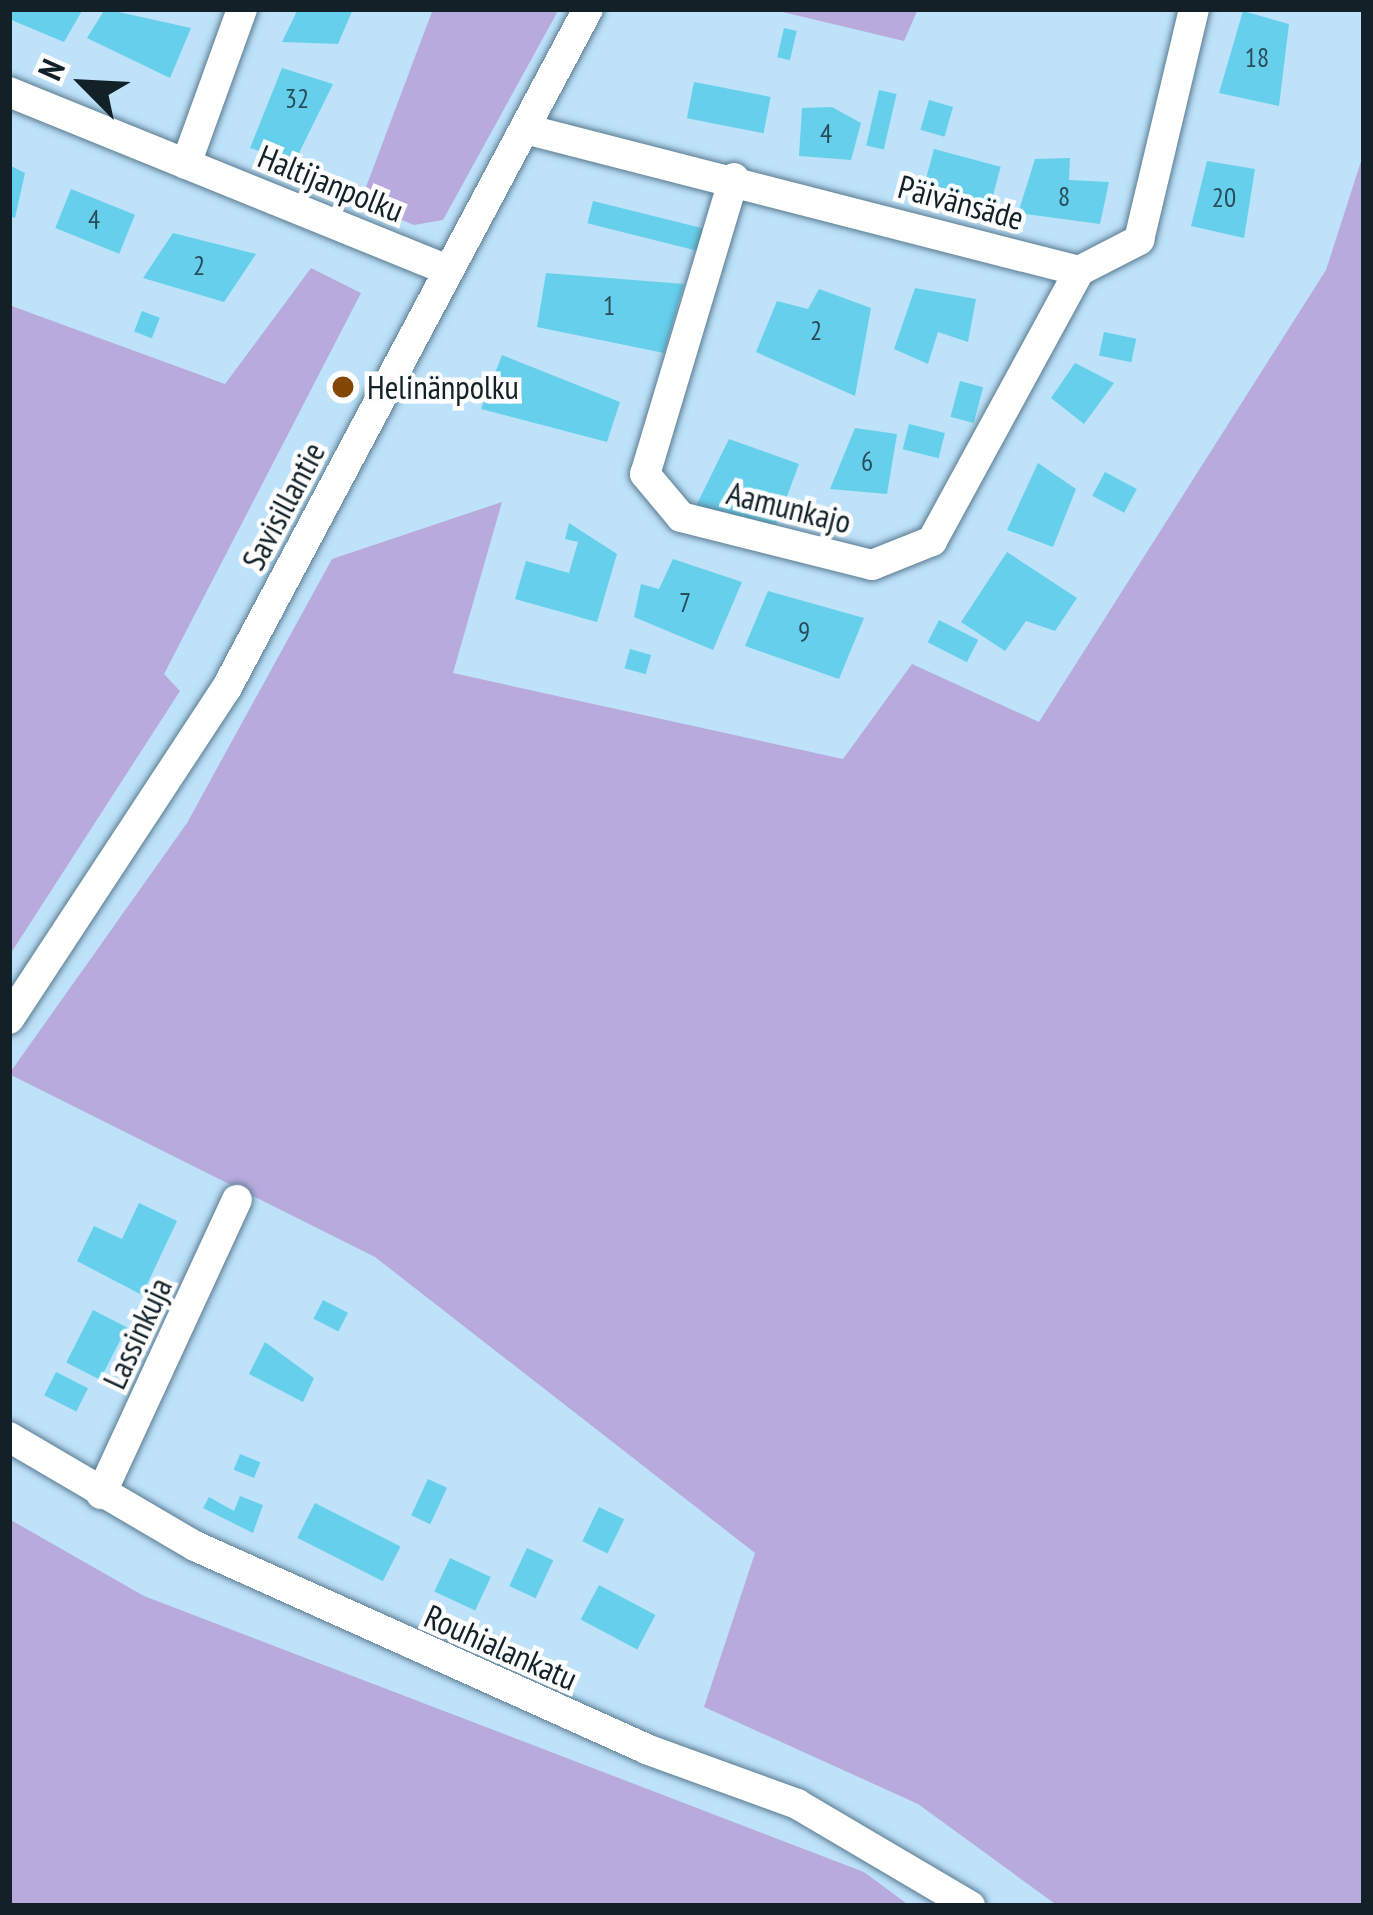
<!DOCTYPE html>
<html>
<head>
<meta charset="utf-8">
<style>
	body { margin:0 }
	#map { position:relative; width:1373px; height:1915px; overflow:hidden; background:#bde2fa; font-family:"PT Sans Narrow",sans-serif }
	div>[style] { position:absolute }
	.green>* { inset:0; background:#b9aade }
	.building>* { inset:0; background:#66d0ec; transform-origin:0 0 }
	.roads { filter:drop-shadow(0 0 3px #5a7b91) drop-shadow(0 0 3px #5a7b91) }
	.minor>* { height:30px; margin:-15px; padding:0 15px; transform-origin:15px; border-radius:15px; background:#fff }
	.dots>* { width:33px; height:33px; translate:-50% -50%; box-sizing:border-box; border:6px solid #fdfdfd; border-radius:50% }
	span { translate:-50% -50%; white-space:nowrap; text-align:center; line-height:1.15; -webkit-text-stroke:9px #fdfdfd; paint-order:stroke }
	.number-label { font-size:27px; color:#274c59 }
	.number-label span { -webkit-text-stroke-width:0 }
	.street-label { font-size:33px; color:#122028 }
	.poi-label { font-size:33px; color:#122028 }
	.left { translate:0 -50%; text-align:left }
	.frame { position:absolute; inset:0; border:12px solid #122028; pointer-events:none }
	.north { position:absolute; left:24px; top:24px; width:120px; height:120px; -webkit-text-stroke:9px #fdfdfd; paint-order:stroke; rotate:294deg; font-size:33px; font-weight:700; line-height:48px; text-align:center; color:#122028 }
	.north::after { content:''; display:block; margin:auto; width:42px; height:54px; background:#122028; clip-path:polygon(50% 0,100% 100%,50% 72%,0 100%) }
</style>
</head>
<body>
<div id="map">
	<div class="green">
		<div style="clip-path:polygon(433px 9px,559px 9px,443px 220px,414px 225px,360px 203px)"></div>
		<div style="clip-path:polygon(770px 9px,918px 9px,904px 41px)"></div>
		<div style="clip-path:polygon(1364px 152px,1364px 1906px,1058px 1906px,918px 1804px,704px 1707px,755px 1553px,375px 1257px,9px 1074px,187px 823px,332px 559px,502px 502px,453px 673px,843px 759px,912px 664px,1039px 722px,1326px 270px)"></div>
		<div style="clip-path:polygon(311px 268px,361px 293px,164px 674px,180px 691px,9px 956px,9px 305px,225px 384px)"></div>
		<div style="clip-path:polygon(9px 1519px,144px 1596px,864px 1872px,910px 1906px,9px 1906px)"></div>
	</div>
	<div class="building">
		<div style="clip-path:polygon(9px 9px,83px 9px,64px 42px,9px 19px)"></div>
		<div style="clip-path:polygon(105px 9px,191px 28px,170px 78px,87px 38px)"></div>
		<div style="clip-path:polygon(298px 9px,353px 9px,338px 44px,282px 42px)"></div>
		<div style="clip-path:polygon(1243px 11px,1289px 24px,1279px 106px,1219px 93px)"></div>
		<div style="left:784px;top:28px;width:13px;height:30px;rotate:13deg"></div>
		<div style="clip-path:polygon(282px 68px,333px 84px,294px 163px,250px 148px)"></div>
		<div style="left:694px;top:82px;width:78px;height:37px;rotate:11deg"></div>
		<div style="left:879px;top:90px;width:18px;height:57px;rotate:13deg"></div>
		<div style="left:929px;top:100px;width:25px;height:31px;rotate:16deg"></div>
		<div style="clip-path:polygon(832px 107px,861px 123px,851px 160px,799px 156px,802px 108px)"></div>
		<div style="left:934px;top:149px;width:69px;height:43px;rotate:15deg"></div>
		<div style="clip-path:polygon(1070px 158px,1069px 180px,1109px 182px,1100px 224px,1018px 213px,1035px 159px)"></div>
		<div style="clip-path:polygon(1207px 161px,1255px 169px,1244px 238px,1191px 226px)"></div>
		<div style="clip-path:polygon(9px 165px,25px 173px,15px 218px,9px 216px)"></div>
		<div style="left:71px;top:189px;width:69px;height:42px;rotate:22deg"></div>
		<div style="left:593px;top:201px;width:115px;height:23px;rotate:14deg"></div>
		<div style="clip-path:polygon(173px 233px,256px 254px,224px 302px,143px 278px)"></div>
		<div style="clip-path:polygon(546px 273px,684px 284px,664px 353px,537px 327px)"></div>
		<div style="clip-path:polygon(915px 288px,976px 299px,968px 342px,938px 332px,928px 364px,894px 349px)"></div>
		<div style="clip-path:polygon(819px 289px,871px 308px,855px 396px,756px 352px,777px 301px,808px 309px)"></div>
		<div style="left:142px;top:311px;width:19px;height:22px;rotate:21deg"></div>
		<div style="left:1104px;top:332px;width:33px;height:24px;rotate:12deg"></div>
		<div style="clip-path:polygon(502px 355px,620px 402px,607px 442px,481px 409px)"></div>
		<div style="clip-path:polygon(1075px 363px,1114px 383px,1084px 424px,1051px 398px)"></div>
		<div style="left:960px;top:381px;width:24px;height:37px;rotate:15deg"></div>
		<div style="left:909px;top:424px;width:37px;height:26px;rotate:14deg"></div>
		<div style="clip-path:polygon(855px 428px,897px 434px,887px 494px,830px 489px)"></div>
		<div style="clip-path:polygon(729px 439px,799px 464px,774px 531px,695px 508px)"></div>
		<div style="clip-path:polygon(1038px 463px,1076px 489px,1053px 547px,1007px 530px)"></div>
		<div style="left:1105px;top:472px;width:36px;height:27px;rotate:28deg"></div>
		<div style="clip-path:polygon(569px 523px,617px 554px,597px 622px,515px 599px,526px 561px,569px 573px,578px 542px,565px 539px)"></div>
		<div style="clip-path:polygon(1007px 552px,1077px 598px,1055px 631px,1026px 621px,1005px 651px,961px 622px)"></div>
		<div style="clip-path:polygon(673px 559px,742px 582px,713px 650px,634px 617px,641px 584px,659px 589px)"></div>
		<div style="clip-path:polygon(768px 591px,864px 618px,839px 679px,745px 646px)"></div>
		<div style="left:939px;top:620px;width:44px;height:25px;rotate:27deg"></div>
		<div style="left:630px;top:649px;width:22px;height:20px;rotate:16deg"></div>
		<div style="clip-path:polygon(139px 1203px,177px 1221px,142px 1295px,77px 1261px,94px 1226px,122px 1239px)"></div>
		<div style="left:323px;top:1300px;width:28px;height:21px;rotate:27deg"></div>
		<div style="left:93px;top:1310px;width:38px;height:59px;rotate:27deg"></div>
		<div style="clip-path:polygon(265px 1342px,314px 1378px,303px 1402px,249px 1374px)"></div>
		<div style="left:56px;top:1372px;width:36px;height:26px;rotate:27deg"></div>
		<div style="left:240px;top:1454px;width:22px;height:17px;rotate:22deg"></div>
		<div style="left:428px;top:1479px;width:21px;height:40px;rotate:25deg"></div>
		<div style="clip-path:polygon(240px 1496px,263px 1505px,253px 1533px,203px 1508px,209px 1497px,234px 1511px)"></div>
		<div style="left:315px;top:1503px;width:96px;height:39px;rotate:27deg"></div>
		<div style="left:599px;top:1507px;width:28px;height:38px;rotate:26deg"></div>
		<div style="left:527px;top:1548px;width:29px;height:42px;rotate:25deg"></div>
		<div style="left:450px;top:1558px;width:45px;height:37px;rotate:25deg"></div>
		<div style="left:599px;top:1585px;width:64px;height:39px;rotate:28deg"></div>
	</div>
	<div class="roads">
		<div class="minor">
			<div style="left:9px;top:92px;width:474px;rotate:22.1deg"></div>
			<div style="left:529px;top:130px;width:568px;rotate:14.38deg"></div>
			<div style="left:1079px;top:271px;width:68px;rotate:-27.3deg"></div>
			<div style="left:1139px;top:240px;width:237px;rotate:-76.6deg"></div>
			<div style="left:186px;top:164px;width:165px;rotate:-70.1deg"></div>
			<div style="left:734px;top:178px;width:309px;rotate:106.7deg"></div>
			<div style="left:645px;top:474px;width:56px;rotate:50.1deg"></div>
			<div style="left:681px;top:517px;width:197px;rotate:14.1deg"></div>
			<div style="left:872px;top:565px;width:65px;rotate:-21.8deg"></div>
			<div style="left:932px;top:541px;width:307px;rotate:-61.4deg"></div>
			<div style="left:9px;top:1019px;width:395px;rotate:-56.7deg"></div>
			<div style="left:226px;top:689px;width:770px;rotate:-61.97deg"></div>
			<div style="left:9px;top:1437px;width:216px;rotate:30.4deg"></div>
			<div style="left:195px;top:1546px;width:495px;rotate:24.2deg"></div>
			<div style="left:646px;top:1749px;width:161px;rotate:20deg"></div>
			<div style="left:797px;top:1804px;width:201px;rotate:30.5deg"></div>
			<div style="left:101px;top:1494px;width:324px;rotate:-65.2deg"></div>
		</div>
	</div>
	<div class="dots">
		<div style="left:343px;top:387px;background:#834605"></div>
	</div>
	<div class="number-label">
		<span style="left:1257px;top:58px">18</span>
		<span style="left:297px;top:99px">32</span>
		<span style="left:826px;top:134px">4</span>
		<span style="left:1064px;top:197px">8</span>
		<span style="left:1224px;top:198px">20</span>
		<span style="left:94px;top:220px">4</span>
		<span style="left:199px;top:266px">2</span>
		<span style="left:609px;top:306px">1</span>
		<span style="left:816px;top:331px">2</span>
		<span style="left:867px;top:462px">6</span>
		<span style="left:685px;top:603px">7</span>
		<span style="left:804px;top:632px">9</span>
	</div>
	<div class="street-label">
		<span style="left:331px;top:183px;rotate:22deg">Haltijanpolku</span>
		<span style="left:961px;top:202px;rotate:15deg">Päivänsäde</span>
		<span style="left:283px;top:506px;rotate:-62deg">Savisillantie</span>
		<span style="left:789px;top:507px;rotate:14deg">Aamunkajo</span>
		<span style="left:137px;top:1333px;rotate:-65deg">Lassinkuja</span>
		<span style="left:501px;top:1647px;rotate:24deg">Rouhialankatu</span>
	</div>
	<div class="poi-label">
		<span class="left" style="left:367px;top:387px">Helinänpolku</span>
	</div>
	<div class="frame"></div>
	<div class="north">N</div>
</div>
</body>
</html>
